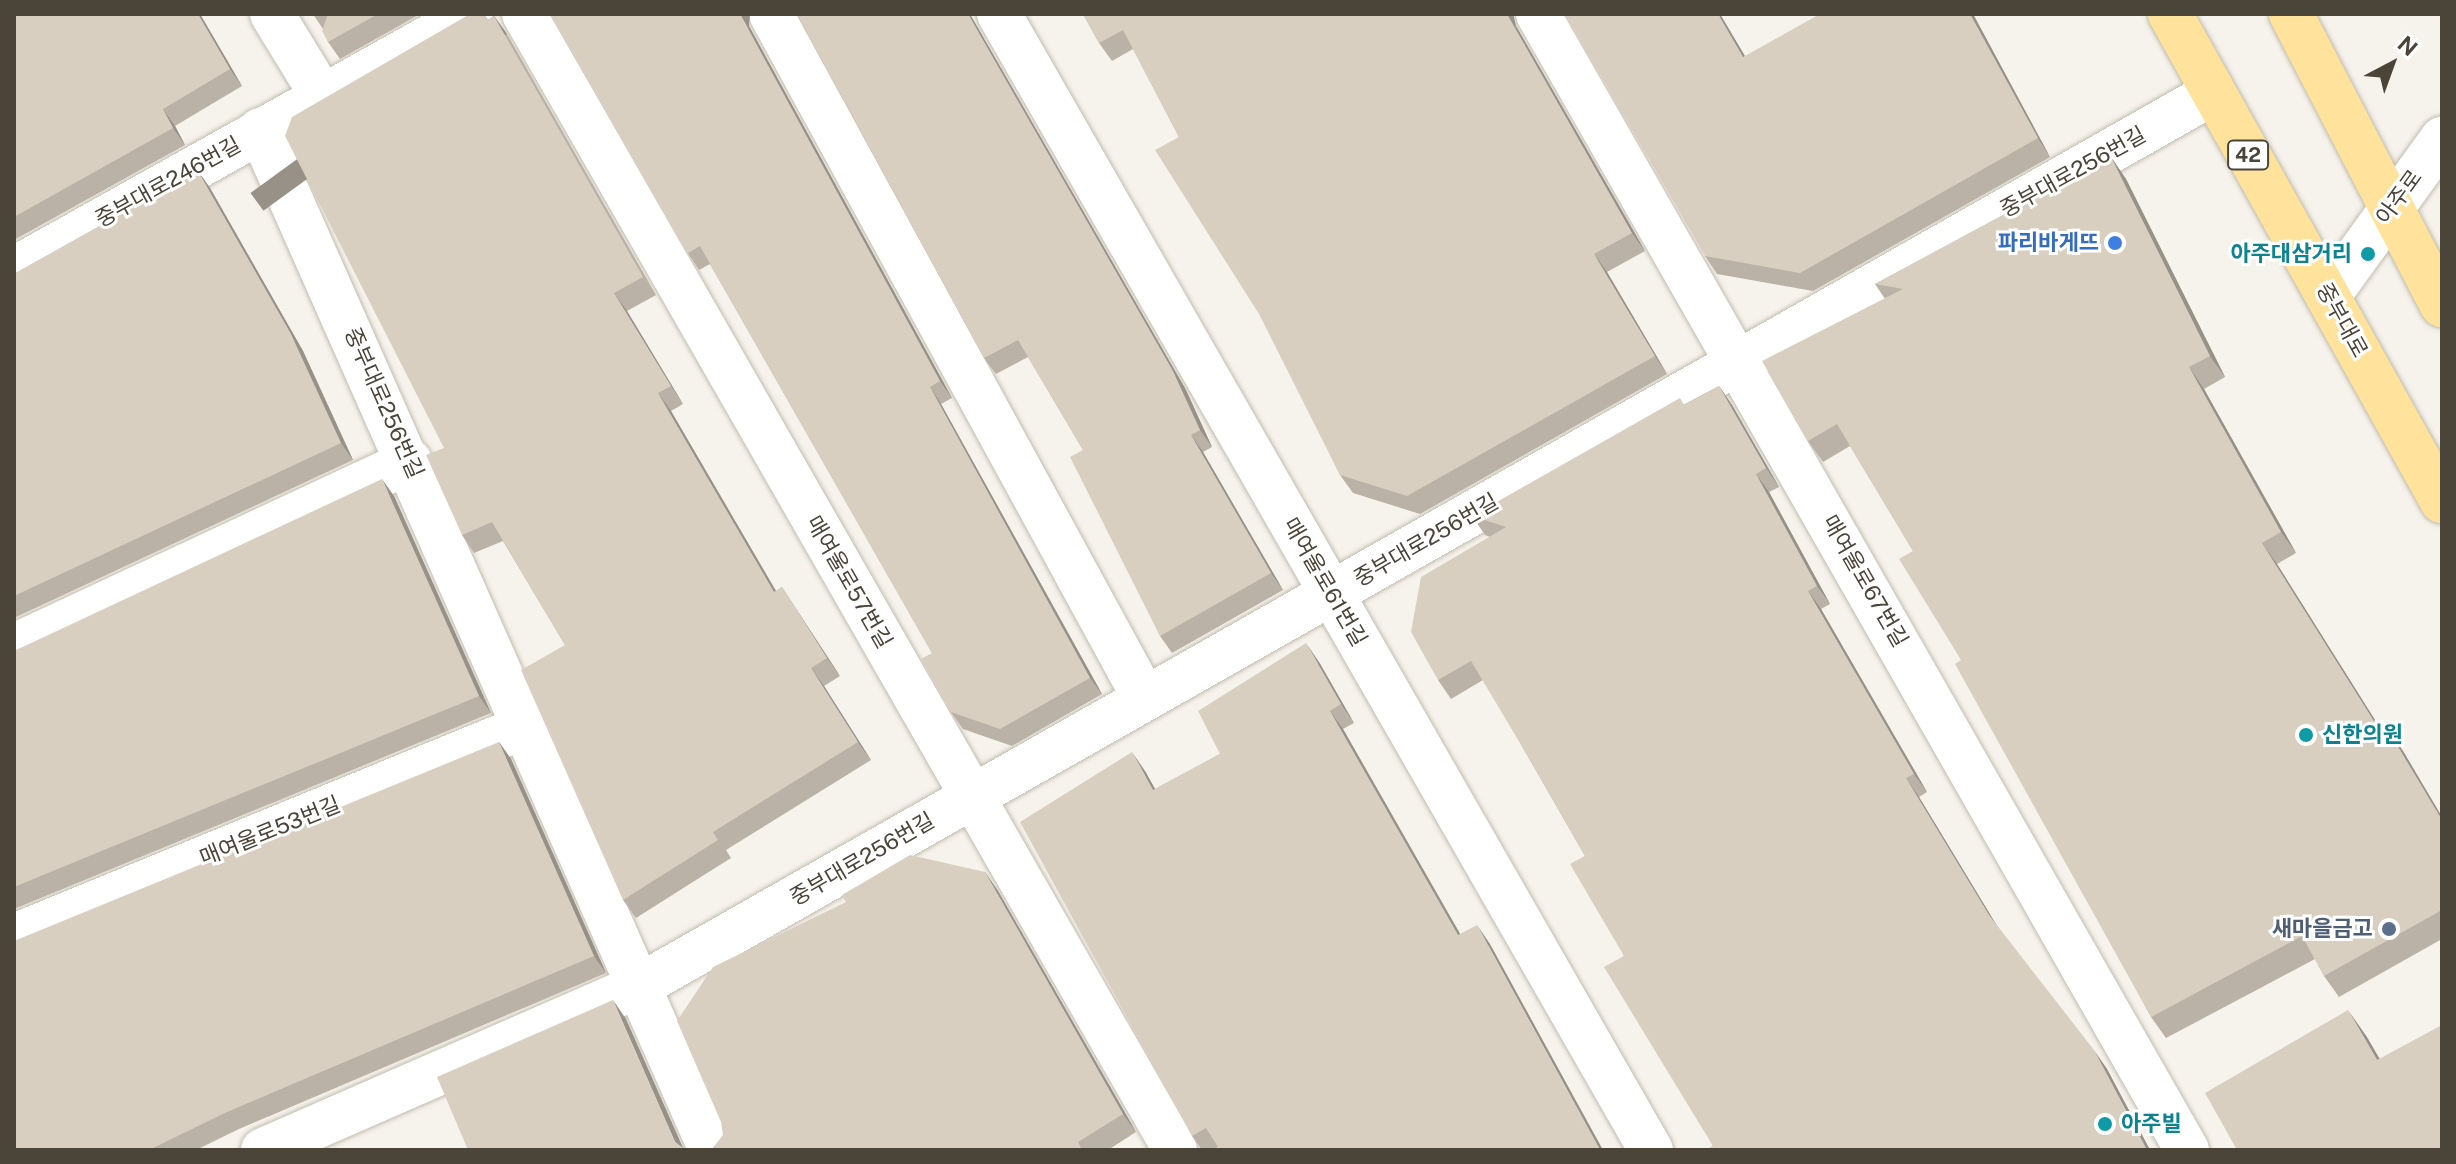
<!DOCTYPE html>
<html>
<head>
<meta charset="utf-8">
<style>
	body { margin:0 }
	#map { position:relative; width:2456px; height:1164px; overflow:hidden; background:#f6f3ec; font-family:"Public Sans","Noto Sans KR",sans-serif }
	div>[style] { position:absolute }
	.roads { filter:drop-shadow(0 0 2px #c2bbae) drop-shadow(0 0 2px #c2bbae) }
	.minor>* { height:44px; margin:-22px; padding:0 22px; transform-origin:22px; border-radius:22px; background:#fff }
	.tertiary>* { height:44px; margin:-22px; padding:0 22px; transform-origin:22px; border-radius:22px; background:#fff }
	.primary>* { height:44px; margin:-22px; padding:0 22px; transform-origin:22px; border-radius:22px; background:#ffe39c }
	.wall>* { inset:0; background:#bab2a6 }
	.shaded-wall>* { inset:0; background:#979187; transform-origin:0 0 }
	.building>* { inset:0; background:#d8cfc1 }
	.dots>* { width:22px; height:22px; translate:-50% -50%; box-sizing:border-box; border:4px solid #fff; border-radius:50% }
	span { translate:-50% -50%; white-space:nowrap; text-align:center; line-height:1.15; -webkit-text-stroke:6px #fff; paint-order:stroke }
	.shield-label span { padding:2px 6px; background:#fff; border:2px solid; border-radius:6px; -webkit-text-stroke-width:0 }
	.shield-label { font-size:20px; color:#4b4439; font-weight:700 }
	.street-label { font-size:22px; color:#4b4439 }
	.shop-label { font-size:22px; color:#366cbe; font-weight:700 }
	.right { translate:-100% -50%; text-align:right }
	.culture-label { font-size:22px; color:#0d838f; font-weight:700 }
	.left { translate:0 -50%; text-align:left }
	.service-label { font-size:22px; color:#4e5e75; font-weight:700 }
	.frame { position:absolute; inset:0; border:16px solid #4b4439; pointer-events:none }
	.north { position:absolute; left:2352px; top:24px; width:80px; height:80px; -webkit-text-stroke:6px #fff; paint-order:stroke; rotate:41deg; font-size:22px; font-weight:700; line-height:32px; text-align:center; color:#4b4439 }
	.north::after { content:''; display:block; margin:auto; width:28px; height:36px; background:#4b4439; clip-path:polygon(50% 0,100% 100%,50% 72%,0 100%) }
</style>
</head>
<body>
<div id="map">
	<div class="roads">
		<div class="minor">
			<div style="left:272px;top:14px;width:94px;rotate:58.5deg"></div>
			<div style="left:524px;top:14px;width:1309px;rotate:60.18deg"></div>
			<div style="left:771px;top:14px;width:780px;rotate:61.37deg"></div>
			<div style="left:999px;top:14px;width:1310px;rotate:60.15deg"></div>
			<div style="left:1538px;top:14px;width:1308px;rotate:60.26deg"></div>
			<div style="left:260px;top:130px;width:1115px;rotate:66.15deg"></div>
			<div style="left:14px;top:269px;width:523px;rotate:-29.16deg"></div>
			<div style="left:14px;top:646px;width:437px;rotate:-25deg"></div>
			<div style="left:14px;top:936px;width:553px;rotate:-22.3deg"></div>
			<div style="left:263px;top:1150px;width:410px;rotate:-23.6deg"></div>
			<div style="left:639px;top:986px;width:1810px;rotate:-29.57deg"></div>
		</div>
		<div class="tertiary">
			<div style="left:2329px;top:295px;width:193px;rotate:-54.1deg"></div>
		</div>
		<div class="primary">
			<div style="left:2170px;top:14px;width:558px;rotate:60.82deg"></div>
			<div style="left:2291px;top:14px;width:328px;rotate:62.6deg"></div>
		</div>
	</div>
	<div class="wall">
		<div style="clip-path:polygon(14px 14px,200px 14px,242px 86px,175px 126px,185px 145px,14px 240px)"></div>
		<div style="clip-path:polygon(313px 14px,420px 14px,340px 59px,328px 42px,323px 29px)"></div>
		<div style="clip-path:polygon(470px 14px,484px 14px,488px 20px,494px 16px,507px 34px,656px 295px,627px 311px,683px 404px,671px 411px,776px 591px,782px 587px,840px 676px,824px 686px,871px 760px,726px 850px,731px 858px,636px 918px,623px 900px,565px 645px,503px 541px,474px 553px,462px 535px,444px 448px)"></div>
		<div style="clip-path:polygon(797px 14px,1185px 388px,1212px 447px,1203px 452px,1283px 590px,1172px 653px,1160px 636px,1083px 450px,1028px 357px,996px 374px,984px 358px)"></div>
		<div style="clip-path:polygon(1083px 14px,1513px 14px,1516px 26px,1645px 251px,1607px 272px,1667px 374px,1420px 514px,1353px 493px,1340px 475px,1179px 137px,1133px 49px,1112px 61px,1099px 43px)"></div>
		<div style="clip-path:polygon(1720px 14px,1745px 56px,1973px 14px,2050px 157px,1813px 291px,1717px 274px,1705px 256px)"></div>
		<div style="clip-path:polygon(749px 26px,952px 398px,941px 404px,1102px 694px,1012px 746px,963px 729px,951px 712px,932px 653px,710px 264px,699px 270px,688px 253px)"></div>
		<div style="clip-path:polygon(2111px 157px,2126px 179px,2225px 377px,2204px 389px,2296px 553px,2277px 564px,2383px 733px,2388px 730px,2403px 751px,2442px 817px,2442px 939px,2339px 997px,2324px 976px,2315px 959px,2166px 1038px,2151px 1017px,1961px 660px,1913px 551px,1850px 446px,1823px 462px,1808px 441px,1885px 299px,1875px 284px)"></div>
		<div style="clip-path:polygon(198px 171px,210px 188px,303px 351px,353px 460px,14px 618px,14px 274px)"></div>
		<div style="clip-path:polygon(1719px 386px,1732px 405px,1779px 487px,1769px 492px,1830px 604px,1821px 609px,1927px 792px,1919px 797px,1997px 926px,2107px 1069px,2150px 1150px,1706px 1150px,1713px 1146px,1624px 956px,1585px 856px,1519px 741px,1483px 680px,1451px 699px,1438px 680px,1490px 537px,1485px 535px,1472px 516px)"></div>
		<div style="clip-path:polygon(394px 496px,491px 713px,14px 909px,14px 651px)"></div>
		<div style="clip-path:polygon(1319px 662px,1354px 723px,1343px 729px,1460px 934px,1490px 944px,1218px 1147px,1213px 1150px,1202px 1150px,1192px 1136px,1145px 771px,1155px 789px,1220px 754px)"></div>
		<div style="clip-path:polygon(499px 742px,511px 759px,606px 973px,239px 1129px,196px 1150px,14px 1150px)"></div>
		<div style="clip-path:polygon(985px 872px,998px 891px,1136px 1132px,1108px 1150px,711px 1150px)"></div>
	</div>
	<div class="shaded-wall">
		<div style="clip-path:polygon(198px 14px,200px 14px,242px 86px,230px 69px)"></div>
		<div style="clip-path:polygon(740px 14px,750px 14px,749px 26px,952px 398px,940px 381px)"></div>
		<div style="clip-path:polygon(968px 14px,970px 14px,1185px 388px,1212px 447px,1200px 430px)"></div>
		<div style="clip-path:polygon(1507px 14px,1513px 14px,1516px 26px,1645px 251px,1632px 233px)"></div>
		<div style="clip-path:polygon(1718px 14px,1720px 14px,1756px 75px,1743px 57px)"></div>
		<div style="clip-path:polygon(1970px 14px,1973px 14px,2050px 157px,2038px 138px)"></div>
		<div style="left:494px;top:16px;width:22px;height:301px;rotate:54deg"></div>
		<div style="clip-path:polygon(163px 109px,175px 126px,185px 145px,173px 128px)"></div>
		<div style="clip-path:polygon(2111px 157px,2126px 179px,2225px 377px,2210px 356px)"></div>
		<div style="clip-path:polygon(198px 171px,210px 188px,303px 351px,353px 460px,341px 443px)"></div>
		<div style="clip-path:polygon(1594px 254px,1607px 272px,1667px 374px,1655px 356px)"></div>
		<div style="clip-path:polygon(614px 293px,627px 311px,683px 404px,671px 386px)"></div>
		<div style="clip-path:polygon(2189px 367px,2204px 389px,2296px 553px,2281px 532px)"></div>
		<div style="clip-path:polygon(1719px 386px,1732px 405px,1779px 487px,1766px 468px)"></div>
		<div style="clip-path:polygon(930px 387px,941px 404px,1102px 694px,1090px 678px)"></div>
		<div style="clip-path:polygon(658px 393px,671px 411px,787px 610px,774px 592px)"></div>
		<div style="clip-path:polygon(1191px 435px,1203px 452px,1283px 590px,1271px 573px)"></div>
		<div style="clip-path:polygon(1756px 474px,1769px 492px,1830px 604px,1817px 586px)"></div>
		<div style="clip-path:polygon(382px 479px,394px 496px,491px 713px,479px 696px)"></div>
		<div style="clip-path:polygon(2262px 543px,2277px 564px,2397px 755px,2382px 734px)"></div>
		<div style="clip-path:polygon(782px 587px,794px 606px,840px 676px,827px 658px)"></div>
		<div style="clip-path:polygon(1808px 591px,1821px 609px,1927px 792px,1914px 774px)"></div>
		<div style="clip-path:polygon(1306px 643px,1319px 662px,1354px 723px,1341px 704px)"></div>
		<div style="clip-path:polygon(811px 668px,824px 686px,871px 760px,858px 742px)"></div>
		<div style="clip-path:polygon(1330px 711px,1343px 729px,1471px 953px,1458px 935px)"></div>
		<div style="clip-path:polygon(2388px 730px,2403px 751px,2442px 817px,2442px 820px)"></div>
		<div style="clip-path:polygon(499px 742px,511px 759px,606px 973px,594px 956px)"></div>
		<div style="clip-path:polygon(1132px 752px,1145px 771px,1166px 809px,1153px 790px)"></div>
		<div style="clip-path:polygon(1906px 778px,1919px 797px,2002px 934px,1989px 915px)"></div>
		<div style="clip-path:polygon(985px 872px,998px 891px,1136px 1132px,1123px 1114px)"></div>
		<div style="clip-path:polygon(1477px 925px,1490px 944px,1603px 1150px,1600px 1150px)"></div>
		<div style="clip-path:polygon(613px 1000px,626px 1019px,684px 1150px,675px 1142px)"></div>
		<div style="clip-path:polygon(2348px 1010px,2367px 1037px,2396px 1087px,2377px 1060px)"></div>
		<div style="clip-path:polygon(2094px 1050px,2107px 1069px,2150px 1150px,2147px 1150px)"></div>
	</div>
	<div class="building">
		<div style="clip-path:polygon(14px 14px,198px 14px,230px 69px,163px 109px,173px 128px,14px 217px)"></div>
		<div style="clip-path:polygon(328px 14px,378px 14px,328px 42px,322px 31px)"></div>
		<div style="clip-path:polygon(470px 14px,483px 14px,487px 20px,494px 16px,643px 277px,614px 293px,671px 386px,658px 393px,774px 592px,782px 587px,827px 658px,811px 668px,858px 742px,713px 832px,718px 840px,623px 900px,521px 670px,565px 645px,492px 522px,462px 535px,426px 455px,444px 448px,285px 136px,292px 117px)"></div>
		<div style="clip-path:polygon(551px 14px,740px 14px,940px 381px,930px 387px,1090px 678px,1000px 729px,951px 712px,921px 659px,932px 653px,700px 246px,688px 253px)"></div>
		<div style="clip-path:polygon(797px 14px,968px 14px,1173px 371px,1200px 430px,1191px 435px,1271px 573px,1160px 636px,1070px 457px,1083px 450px,1018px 340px,984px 358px)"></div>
		<div style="clip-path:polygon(1083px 14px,1507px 14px,1632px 233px,1594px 254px,1655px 356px,1407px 496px,1340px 475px,1259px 314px,1155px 150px,1179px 137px,1123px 30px,1099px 43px)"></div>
		<div style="clip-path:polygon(1565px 14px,1718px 14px,1743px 57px,1820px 14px,1970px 14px,2038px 138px,1800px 273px,1705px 256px)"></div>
		<div style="clip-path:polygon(2111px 157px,2210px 356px,2189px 367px,2281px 532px,2262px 543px,2382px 734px,2388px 730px,2442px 820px,2442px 910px,2324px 976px,2302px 936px,2151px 1017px,1955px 664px,1961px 660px,1899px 559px,1913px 551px,1837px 424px,1808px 441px,1762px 361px,1903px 289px,1875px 284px)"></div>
		<div style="clip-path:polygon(198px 171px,291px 334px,341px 443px,14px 596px,14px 274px)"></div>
		<div style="clip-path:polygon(1719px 386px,1766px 468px,1756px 474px,1817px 586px,1808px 591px,1914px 774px,1906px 778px,1989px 915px,2094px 1050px,2147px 1150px,1706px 1150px,1713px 1146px,1604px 967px,1624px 956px,1570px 864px,1585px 856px,1519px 741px,1471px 661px,1438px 680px,1411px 632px,1421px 577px,1506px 527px,1472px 516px,1680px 398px,1684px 405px)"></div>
		<div style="clip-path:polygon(382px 479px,479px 696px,14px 887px,14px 651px)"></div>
		<div style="clip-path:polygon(1306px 643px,1341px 704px,1330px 711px,1458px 935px,1477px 925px,1600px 1150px,1220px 1150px,1206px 1128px,1192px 1136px,1020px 822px,1132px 752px,1153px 790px,1220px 754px,1198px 711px)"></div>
		<div style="clip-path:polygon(499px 742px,594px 956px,227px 1112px,149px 1150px,14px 1150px,14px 941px)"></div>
		<div style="clip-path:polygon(910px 855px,985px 872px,1123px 1114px,1078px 1142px,1082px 1150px,711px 1150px,723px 1135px,721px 1122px,677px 1021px,713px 967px,846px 902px,842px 895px)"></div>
		<div style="clip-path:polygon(613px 1000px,675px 1142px,686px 1150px,468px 1150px,437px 1077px)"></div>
		<div style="clip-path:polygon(2348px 1010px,2377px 1060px,2442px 1025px,2442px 1150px,2237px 1150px,2205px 1093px)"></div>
	</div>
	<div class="dots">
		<div style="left:2115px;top:243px;background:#3f7fe0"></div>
		<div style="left:2368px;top:254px;background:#0f9aa8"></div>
		<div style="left:2306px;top:735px;background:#0f9aa8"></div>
		<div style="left:2389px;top:929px;background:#5c6f8a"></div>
		<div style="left:2105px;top:1124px;background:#0f9aa8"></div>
	</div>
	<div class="shield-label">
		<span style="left:2248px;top:155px">42</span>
	</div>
	<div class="street-label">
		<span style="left:2073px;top:172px;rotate:-29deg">중부대로256번길</span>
		<span style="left:168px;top:182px;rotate:-29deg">중부대로246번길</span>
		<span style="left:2399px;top:197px;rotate:-54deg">아주로</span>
		<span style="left:2342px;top:320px;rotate:61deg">중부대로</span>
		<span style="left:384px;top:403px;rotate:66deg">중부대로256번길</span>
		<span style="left:1426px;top:540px;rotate:-30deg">중부대로256번길</span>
		<span style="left:1865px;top:581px;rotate:60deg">매여울로67번길</span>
		<span style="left:849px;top:582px;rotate:60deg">매여울로57번길</span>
		<span style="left:1325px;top:582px;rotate:60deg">매여울로61번길</span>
		<span style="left:270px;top:831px;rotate:-22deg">매여울로53번길</span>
		<span style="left:862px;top:859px;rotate:-30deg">중부대로256번길</span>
	</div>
	<div class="shop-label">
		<span class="right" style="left:2099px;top:243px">파리바게뜨</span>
	</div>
	<div class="culture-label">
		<span class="right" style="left:2352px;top:254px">아주대삼거리</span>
		<span class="left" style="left:2322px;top:735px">신한의원</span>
		<span class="left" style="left:2121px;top:1124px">아주빌</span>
	</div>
	<div class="service-label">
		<span class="right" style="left:2373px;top:929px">새마을금고</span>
	</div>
	<div class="frame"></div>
	<div class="north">N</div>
</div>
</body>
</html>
